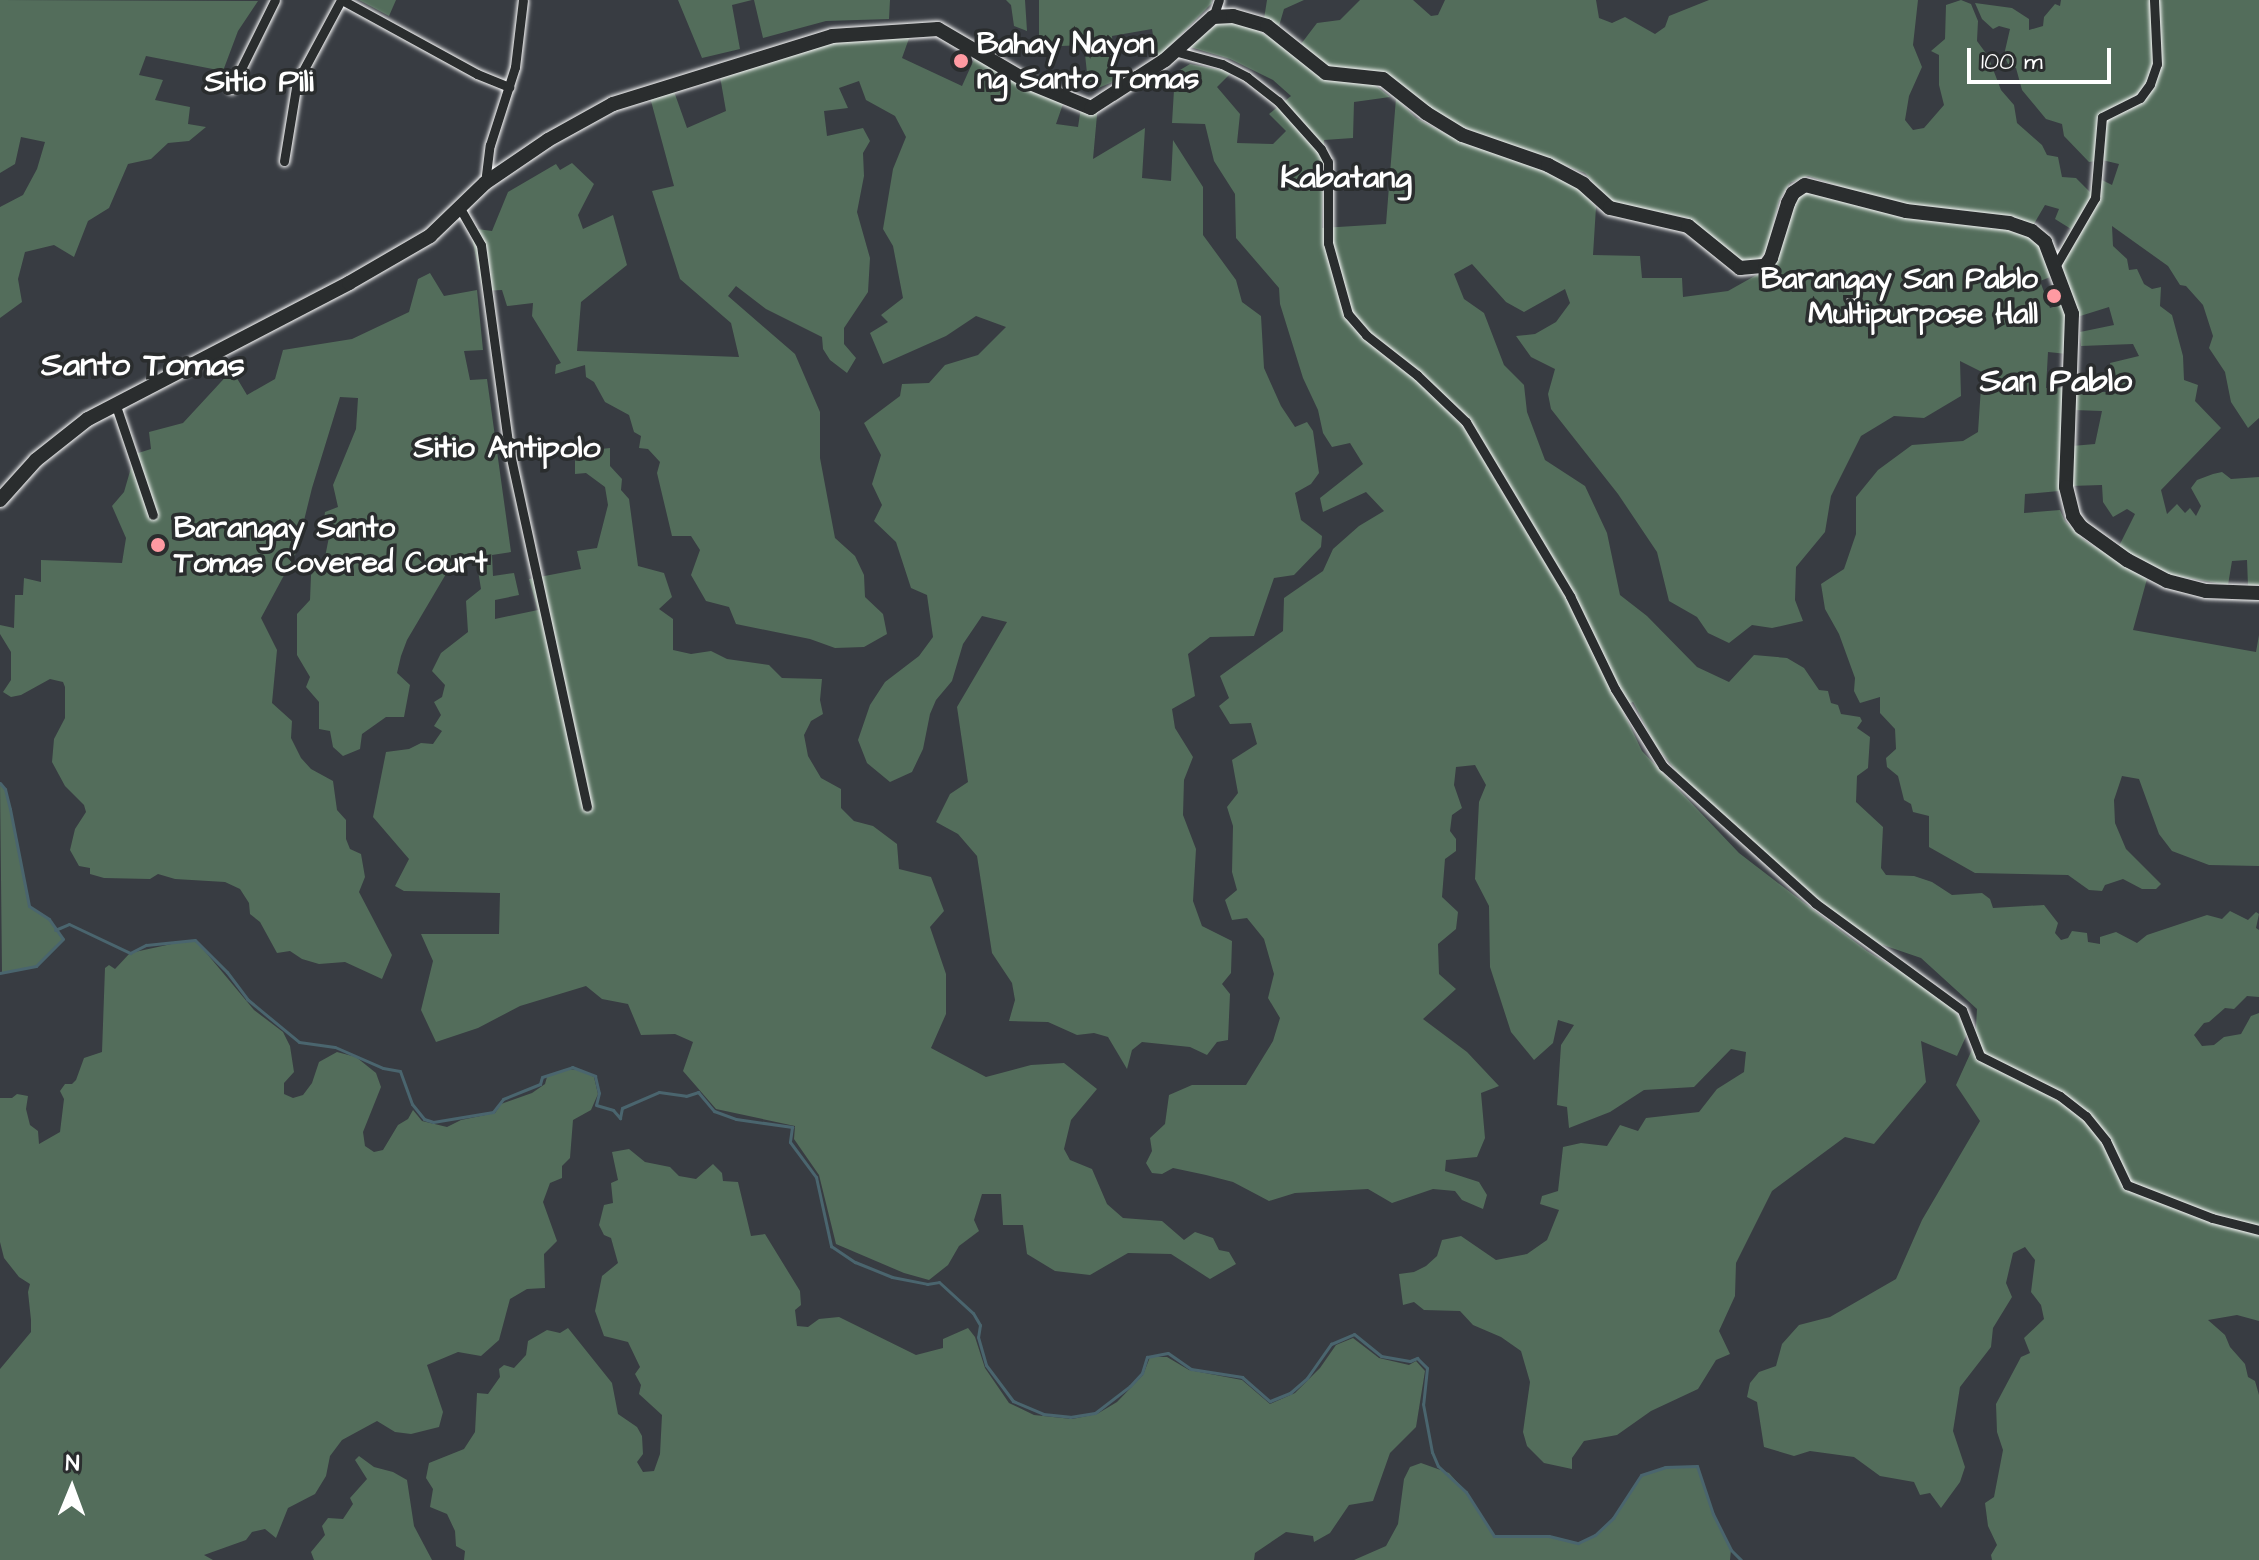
<!DOCTYPE html>
<html>
<head>
<meta charset="utf-8">
<style>
	body { margin:0 }
	#map { position:relative; width:2259px; height:1560px; overflow:hidden; background:#383c42; font-family:"Architects Daughter",sans-serif }
	div>[style] { position:absolute }
	.green>* { inset:0; background:#536d5b }
	.stream>* { height:3px; margin:-1.5px; padding:0 1.5px; transform-origin:1.5px; border-radius:1.5px; background:#4a656e }
	.roads { filter:drop-shadow(0 0 2px #fff) drop-shadow(0 0 2px #fff) }
	.street>* { height:9px; margin:-4.5px; padding:0 4.5px; transform-origin:4.5px; border-radius:4.5px; background:#2a2d2e }
	.secondary>* { height:14px; margin:-7px; padding:0 7px; transform-origin:7px; border-radius:7px; background:#2a2d2e }
	.dots>* { width:22px; height:22px; translate:-50% -50%; box-sizing:border-box; border:4px solid #2a2d2e; border-radius:50% }
	span { translate:-50% -50%; white-space:nowrap; text-align:center; line-height:1.15; -webkit-text-stroke:7px #2a2d2e; paint-order:stroke }
	.poi-label { font-size:30px; color:#fff; font-weight:700 }
	.left { translate:0 -50%; text-align:left }
	.right { translate:-100% -50%; text-align:right }
	.neighbourhood-label { font-size:32px; color:#fff; font-weight:700 }
	.quarter-label { font-size:34px; color:#fff; font-weight:700 }
	.north { position:absolute; left:32px; top:1448px; width:80px; height:80px; -webkit-text-stroke:6px #2a2d2e; paint-order:stroke; rotate:1deg; font-size:22px; font-weight:700; line-height:32px; text-align:center; color:#fff }
	.north::after { content:''; display:block; margin:auto; width:28px; height:36px; background:#fff; clip-path:polygon(50% 0,100% 100%,50% 72%,0 100%) }
	.scale { position:absolute; left:1967px; top:48px; width:144px; height:36px; box-sizing:border-box; border:4px solid #fff; border-top:0; padding-left:10px; font-size:24px; line-height:28px; white-space:nowrap; color:#fff; -webkit-text-stroke:6px #2a2d2e; paint-order:stroke }
</style>
</head>
<body>
<div id="map">
	<div class="green">
		<div style="clip-path:polygon(0 0,258px 1px,238px 31px,223px 71px,146px 56px,139px 75px,163px 80px,155px 100px,190px 107px,188px 124px,206px 127px,189px 141px,168px 143px,151px 159px,128px 164px,109px 208px,88px 221px,74px 257px,54px 245px,25px 252px,18px 279px,22px 302px,0 318px,0 207px,23px 195px,37px 169px,45px 142px,21px 137px,15px 164px,0 173px)"></div>
		<div style="clip-path:polygon(359px 0,396px 0,389px 16px)"></div>
		<div style="clip-path:polygon(678px 0,752px 0,732px 5px,740px 49px,702px 58px)"></div>
		<div style="clip-path:polygon(754px 0,890px 0,889px 19px,826px 21px,763px 38px)"></div>
		<div style="clip-path:polygon(1006px 0,1025px 0,1027px 31px,1014px 26px,1011px 5px)"></div>
		<div style="clip-path:polygon(1039px 0,1212px 0,1212px 3px,1157px 59px,1152px 29px,1112px 36px,1115px 81px,1089px 92px,1084px 45px,1039px 47px)"></div>
		<div style="clip-path:polygon(1267px 0,1304px 0,1284px 9px,1279px 26px,1264px 19px)"></div>
		<div style="clip-path:polygon(1360px 0,1413px 0,1431px 16px,1438px 15px,1445px 0,1596px 0,1599px 18px,1612px 23px,1625px 17px,1655px 34px,1665px 27px,1669px 16px,1709px 0,1918px 0,1913px 45px,1922px 67px,1909px 96px,1905px 120px,1913px 130px,1924px 128px,1944px 105px,1939px 85px,1939px 55px,1931px 51px,1945px 39px,1946px 5px,1961px 0,1971px 4px,1978px 21px,1977px 41px,1988px 56px,2001px 90px,2014px 105px,2017px 123px,2042px 145px,2047px 155px,2058px 157px,2062px 177px,2076px 178px,2090px 192px,2096px 177px,2112px 185px,2119px 164px,2102px 160px,2089px 162px,2064px 136px,2062px 124px,2046px 119px,2022px 90px,2016px 68px,2008px 64px,2004px 55px,2010px 29px,1999px 26px,1993px 29px,1982px 19px,1975px 3px,2012px 8px,2029px 19px,2029px 30px,2043px 26px,2044px 17px,2055px 4px,2060px 6px,2061px 0,2259px 0,2259px 418px,2248px 428px,2231px 402px,2225px 372px,2209px 348px,2213px 336px,2203px 305px,2186px 286px,2180px 285px,2168px 266px,2112px 226px,2113px 246px,2127px 259px,2129px 270px,2137px 269px,2144px 284px,2152px 289px,2161px 287px,2160px 306px,2172px 315px,2183px 356px,2184px 380px,2198px 385px,2195px 401px,2221px 428px,2161px 490px,2167px 514px,2177px 504px,2185px 513px,2190px 508px,2196px 516px,2201px 506px,2191px 488px,2197px 480px,2213px 474px,2222px 472px,2231px 479px,2259px 477px,2259px 585px,2248px 586px,2247px 560px,2232px 561px,2228px 585px,2171px 575px,2118px 548px,2135px 514px,2127px 509px,2113px 517px,2103px 502px,2102px 485px,2070px 486px,2072px 446px,2095px 444px,2102px 411px,2074px 410px,2076px 392px,2107px 392px,2107px 381px,2112px 380px,2110px 363px,2139px 356px,2133px 344px,2081px 346px,2080px 332px,2114px 325px,2109px 307px,2077px 317px,2057px 255px,2071px 229px,2055px 219px,2059px 209px,2045px 205px,2031px 229px,1900px 206px,1808px 176px,1790px 183px,1779px 201px,1768px 248px,1761px 258px,1746px 265px,1688px 218px,1609px 202px,1585px 173px,1446px 121px,1381px 73px,1327px 67px,1301px 44px,1317px 23px,1340px 20px)"></div>
		<div style="clip-path:polygon(1220px 21px,1250px 26px,1283px 45px,1321px 77px,1375px 85px,1390px 97px,1354px 102px,1353px 138px,1324px 140px,1322px 228px,1386px 224px,1396px 98px,1416px 118px,1450px 136px,1543px 167px,1573px 183px,1596px 207px,1593px 255px,1640px 256px,1642px 278px,1682px 278px,1683px 297px,1728px 291px,1760px 273px,1791px 206px,1803px 192px,1849px 199px,1899px 217px,2014px 229px,2037px 242px,2053px 276px,2040px 281px,2050px 308px,2063px 304px,2068px 314px,2067px 354px,2048px 352px,2046px 388px,2064px 388px,2059px 491px,2025px 494px,2024px 513px,2060px 510px,2065px 521px,2084px 540px,2147px 579px,2133px 630px,2256px 652px,2259px 635px,2259px 866px,2209px 865px,2172px 851px,2159px 834px,2139px 779px,2122px 776px,2114px 800px,2115px 823px,2126px 849px,2161px 884px,2156px 889px,2142px 889px,2123px 879px,2105px 885px,2102px 891px,2089px 890px,2068px 875px,1975px 873px,1929px 847px,1929px 816px,1913px 812px,1911px 804px,1904px 800px,1898px 776px,1887px 767px,1886px 758px,1896px 749px,1895px 729px,1880px 713px,1880px 697px,1860px 703px,1854px 691px,1855px 678px,1839px 634px,1825px 609px,1821px 584px,1844px 569px,1856px 534px,1856px 497px,1878px 470px,1912px 445px,1963px 441px,1978px 432px,1982px 372px,1960px 361px,1961px 396px,1924px 418px,1894px 416px,1861px 436px,1831px 496px,1825px 532px,1796px 567px,1795px 600px,1803px 621px,1772px 628px,1752px 625px,1729px 643px,1708px 633px,1697px 617px,1669px 601px,1657px 552px,1618px 494px,1551px 409px,1548px 394px,1555px 369px,1531px 357px,1516px 336px,1535px 334px,1556px 322px,1570px 303px,1565px 289px,1524px 312px,1506px 302px,1472px 264px,1454px 274px,1464px 299px,1484px 313px,1504px 365px,1524px 385px,1527px 412px,1545px 460px,1585px 486px,1607px 533px,1620px 595px,1647px 616px,1697px 667px,1729px 682px,1754px 655px,1787px 658px,1804px 668px,1819px 690px,1828px 691px,1831px 703px,1838px 705px,1841px 714px,1860px 717px,1862px 721px,1857px 728px,1870px 737px,1868px 768px,1857px 776px,1856px 802px,1883px 827px,1881px 868px,1886px 875px,1914px 876px,1932px 882px,1952px 895px,1982px 893px,1990px 899px,1993px 908px,2044px 905px,2058px 923px,2055px 933px,2061px 940px,2068px 938px,2072px 931px,2087px 933px,2088px 942px,2100px 944px,2100px 937px,2116px 932px,2137px 943px,2147px 935px,2207px 915px,2222px 919px,2230px 911px,2248px 920px,2256px 912px,2259px 914px,2256px 928px,2259px 930px,2259px 997px,2247px 996px,2234px 1009px,2225px 1008px,2209px 1022px,2204px 1023px,2194px 1035px,2202px 1046px,2214px 1045px,2224px 1037px,2241px 1034px,2251px 1016px,2259px 1013px,2259px 1321px,2237px 1315px,2208px 1320px,2225px 1335px,2230px 1347px,2245px 1364px,2248px 1377px,2255px 1381px,2259px 1395px,2259px 1560px,1992px 1560px,1991px 1555px,1997px 1545px,1988px 1526px,1985px 1503px,1994px 1497px,2003px 1450px,1997px 1432px,1996px 1404px,2021px 1357px,2030px 1353px,2024px 1338px,2044px 1319px,2041px 1305px,2031px 1292px,2035px 1260px,2025px 1247px,2013px 1253px,2006px 1283px,2012px 1297px,1993px 1328px,1991px 1347px,1960px 1387px,1953px 1431px,1965px 1467px,1960px 1482px,1941px 1508px,1930px 1493px,1920px 1495px,1914px 1482px,1880px 1476px,1854px 1457px,1810px 1451px,1794px 1456px,1764px 1447px,1757px 1402px,1747px 1397px,1750px 1383px,1759px 1372px,1776px 1366px,1782px 1344px,1799px 1325px,1830px 1317px,1896px 1279px,1922px 1220px,1980px 1121px,1956px 1085px,1975px 1043px,1977px 1009px,1921px 958px,1880px 944px,1801px 892px,1710px 812px,1656px 746px,1633px 702px,1621px 707px,1642px 751px,1739px 853px,1867px 951px,1949px 1001px,1968px 1032px,1957px 1056px,1921px 1041px,1926px 1082px,1874px 1144px,1845px 1137px,1772px 1191px,1736px 1263px,1735px 1296px,1719px 1331px,1730px 1354px,1716px 1360px,1698px 1389px,1651px 1411px,1617px 1435px,1584px 1441px,1572px 1458px,1572px 1469px,1544px 1463px,1527px 1446px,1523px 1432px,1530px 1382px,1521px 1351px,1501px 1337px,1473px 1325px,1460px 1311px,1424px 1310px,1414px 1302px,1403px 1305px,1399px 1274px,1414px 1272px,1426px 1266px,1437px 1256px,1442px 1240px,1461px 1236px,1496px 1260px,1527px 1254px,1547px 1240px,1559px 1210px,1540px 1204px,1542px 1196px,1558px 1191px,1563px 1147px,1581px 1143px,1607px 1146px,1620px 1125px,1638px 1131px,1646px 1118px,1699px 1112px,1717px 1089px,1744px 1072px,1746px 1052px,1731px 1049px,1694px 1087px,1644px 1090px,1610px 1112px,1569px 1128px,1567px 1107px,1557px 1105px,1561px 1045px,1574px 1025px,1558px 1020px,1553px 1043px,1534px 1060px,1511px 1032px,1490px 967px,1489px 906px,1475px 879px,1479px 802px,1486px 785px,1475px 765px,1456px 767px,1454px 785px,1462px 808px,1452px 815px,1450px 831px,1456px 839px,1456px 851px,1445px 859px,1442px 897px,1458px 912px,1456px 929px,1438px 944px,1439px 974px,1456px 989px,1423px 1019px,1467px 1052px,1499px 1086px,1481px 1093px,1485px 1138px,1477px 1157px,1446px 1160px,1445px 1171px,1479px 1182px,1487px 1195px,1483px 1209px,1462px 1200px,1455px 1191px,1433px 1189px,1392px 1203px,1368px 1189px,1295px 1193px,1269px 1201px,1233px 1182px,1206px 1175px,1173px 1168px,1162px 1174px,1152px 1173px,1146px 1163px,1152px 1151px,1150px 1138px,1165px 1124px,1169px 1095px,1192px 1085px,1246px 1085px,1273px 1041px,1280px 1018px,1268px 998px,1274px 974px,1264px 939px,1247px 918px,1232px 920px,1225px 900px,1237px 890px,1232px 872px,1233px 826px,1227px 807px,1238px 793px,1232px 760px,1257px 744px,1251px 723px,1230px 724px,1219px 706px,1229px 698px,1220px 676px,1283px 631px,1284px 598px,1323px 571px,1333px 549px,1359px 526px,1384px 511px,1366px 492px,1323px 512px,1320px 498px,1363px 464px,1350px 443px,1332px 447px,1323px 433px,1318px 410px,1303px 378px,1280px 304px,1279px 288px,1236px 238px,1235px 194px,1214px 161px,1205px 124px,1172px 123px,1175px 73px,1190px 64px,1232px 72px,1217px 87px,1240px 114px,1237px 143px,1273px 144px,1286px 131px,1269px 114px,1291px 96px,1273px 80px,1230px 59px,1190px 47px)"></div>
		<div style="clip-path:polygon(912px 30px,902px 58px,962px 86px,976px 55px,1063px 104px,1056px 124px,1078px 127px,1081px 107px,1098px 104px,1093px 159px,1145px 128px,1142px 178px,1171px 181px,1173px 140px,1203px 187px,1203px 235px,1236px 280px,1242px 302px,1261px 316px,1264px 368px,1281px 406px,1295px 427px,1307px 422px,1313px 431px,1319px 473px,1311px 484px,1295px 493px,1301px 520px,1322px 536px,1321px 547px,1294px 575px,1274px 578px,1254px 636px,1210px 637px,1188px 654px,1195px 696px,1172px 709px,1175px 728px,1193px 757px,1184px 780px,1183px 815px,1196px 849px,1193px 901px,1202px 926px,1232px 941px,1231px 973px,1222px 984px,1230px 994px,1228px 1040px,1217px 1042px,1207px 1055px,1190px 1047px,1142px 1042px,1132px 1050px,1127px 1069px,1108px 1037px,1094px 1033px,1077px 1035px,1048px 1022px,1009px 1021px,1015px 1000px,1012px 983px,992px 953px,977px 856px,958px 834px,936px 822px,950px 794px,968px 782px,957px 707px,1007px 622px,982px 616px,963px 644px,952px 681px,936px 700px,930px 714px,923px 749px,912px 772px,890px 782px,867px 763px,858px 740px,870px 705px,885px 682px,919px 656px,933px 637px,927px 595px,911px 588px,896px 542px,874px 521px,882px 505px,872px 484px,881px 455px,864px 423px,900px 396px,902px 384px,929px 383px,945px 365px,978px 355px,1006px 327px,976px 316px,946px 336px,883px 364px,870px 333px,888px 322px,881px 315px,903px 298px,893px 246px,883px 229px,893px 169px,906px 137px,895px 116px,866px 100px,859px 81px,839px 88px,848px 108px,824px 111px,827px 136px,863px 128px,870px 141px,863px 153px,864px 176px,857px 212px,870px 258px,868px 292px,844px 328px,844px 344px,856px 358px,847px 373px,830px 360px,823px 349px,822px 337px,766px 309px,736px 286px,728px 296px,795px 354px,820px 412px,820px 458px,835px 538px,855px 556px,864px 575px,865px 597px,883px 614px,887px 634px,864px 647px,835px 648px,810px 639px,736px 624px,729px 607px,706px 601px,691px 575px,700px 550px,691px 536px,672px 536px,657px 473px,660px 462px,648px 449px,639px 448px,641px 436px,634px 432px,629px 415px,605px 402px,594px 382px,586px 377px,585px 365px,555px 374px,556px 365px,561px 363px,532px 316px,533px 303px,507px 306px,502px 290px,483px 291px,470px 228px,492px 231px,508px 192px,556px 164px,560px 170px,572px 163px,594px 184px,578px 215px,583px 229px,613px 215px,627px 265px,581px 302px,577px 351px,739px 357px,731px 323px,680px 279px,652px 191px,674px 186px,648px 90px,671px 83px,687px 128px,726px 111px,718px 65px,779px 45px,837px 33px)"></div>
		<div style="clip-path:polygon(430px 273px,444px 296px,477px 290px,483px 350px,464px 351px,470px 380px,487px 379px,511px 552px,492px 555px,493px 576px,514px 573px,519px 595px,495px 600px,495px 619px,538px 610px,529px 579px,581px 569px,577px 551px,597px 548px,608px 505px,605px 487px,586px 473px,575px 474px,575px 452px,610px 448px,610px 466px,622px 479px,621px 490px,629px 499px,638px 566px,664px 573px,672px 597px,659px 609px,673px 619px,673px 650px,691px 654px,711px 651px,727px 659px,769px 665px,782px 678px,822px 679px,820px 700px,823px 714px,811px 721px,804px 735px,808px 756px,821px 778px,841px 789px,841px 808px,854px 821px,873px 826px,897px 844px,899px 869px,931px 877px,944px 911px,930px 927px,946px 974px,946px 1014px,931px 1048px,986px 1077px,1031px 1065px,1064px 1063px,1097px 1089px,1071px 1120px,1064px 1149px,1070px 1160px,1092px 1169px,1107px 1204px,1123px 1218px,1162px 1221px,1184px 1240px,1195px 1232px,1213px 1238px,1219px 1250px,1229px 1252px,1236px 1264px,1210px 1279px,1171px 1254px,1128px 1253px,1090px 1275px,1055px 1271px,1027px 1254px,1023px 1225px,1003px 1225px,1001px 1194px,982px 1194px,974px 1220px,979px 1231px,959px 1246px,948px 1265px,929px 1280px,904px 1273px,836px 1244px,819px 1175px,794px 1139px,795px 1126px,716px 1109px,683px 1071px,693px 1042px,675px 1034px,641px 1035px,628px 1004px,602px 999px,586px 986px,520px 1006px,478px 1028px,436px 1042px,421px 1010px,433px 961px,421px 934px,499px 934px,500px 893px,404px 891px,395px 886px,409px 859px,373px 817px,386px 752px,409px 749px,421px 743px,433px 744px,442px 731px,434px 726px,441px 715px,434px 702px,442px 697px,445px 685px,432px 671px,441px 653px,468px 632px,466px 601px,481px 589px,475px 552px,456px 557px,407px 640px,401px 656px,397px 673px,410px 685px,404px 717px,386px 717px,362px 734px,360px 749px,343px 756px,333px 747px,330px 731px,319px 729px,319px 702px,306px 687px,310px 677px,297px 655px,297px 614px,310px 600px,311px 575px,325px 557px,331px 527px,323px 527px,325px 512px,338px 507px,333px 485px,356px 429px,358px 398px,340px 397px,312px 488px,296px 553px,261px 618px,277px 650px,272px 703px,292px 721px,291px 738px,301px 758px,311px 769px,333px 781px,337px 810px,346px 820px,346px 839px,350px 849px,361px 854px,365px 877px,359px 892px,392px 955px,382px 979px,345px 962px,319px 964px,302px 959px,290px 951px,277px 953px,260px 922px,250px 914px,249px 903px,240px 889px,225px 882px,175px 879px,158px 874px,150px 879px,104px 878px,90px 874px,90px 868px,79px 866px,70px 850px,75px 829px,86px 812px,84px 805px,65px 786px,52px 762px,54px 739px,65px 718px,65px 687px,63px 682px,50px 679px,21px 695px,11px 697px,3px 692px,11px 680px,11px 652px,0 634px,0 625px,14px 628px,15px 595px,23px 595px,24px 578px,41px 582px,41px 560px,122px 563px,126px 538px,112px 506px,124px 492px,135px 454px,151px 449px,149px 432px,183px 423px,232px 370px,247px 395px,275px 379px,283px 350px,352px 339px,409px 312px,418px 279px)"></div>
		<div style="clip-path:polygon(0 783px,5px 789px,10px 809px,29px 906px,49px 919px,63px 939px,36px 966px,2px 973px)"></div>
		<div style="clip-path:polygon(190px 940px,198px 943px,254px 1010px,283px 1032px,290px 1046px,294px 1072px,284px 1083px,284px 1094px,293px 1098px,303px 1095px,312px 1083px,319px 1062px,337px 1052px,356px 1057px,376px 1073px,381px 1087px,363px 1132px,365px 1146px,374px 1152px,383px 1150px,398px 1125px,408px 1119px,413px 1110px,422px 1121px,447px 1127px,461px 1120px,495px 1113px,501px 1104px,532px 1093px,545px 1084px,547px 1077px,565px 1069px,580px 1070px,594px 1077px,598px 1094px,591px 1110px,573px 1120px,570px 1158px,562px 1166px,562px 1178px,550px 1183px,543px 1202px,557px 1241px,544px 1254px,545px 1288px,527px 1289px,510px 1299px,499px 1340px,481px 1356px,458px 1352px,427px 1365px,443px 1412px,439px 1427px,411px 1434px,395px 1432px,377px 1421px,342px 1440px,330px 1456px,326px 1476px,315px 1494px,288px 1508px,276px 1538px,265px 1529px,252px 1532px,246px 1540px,204px 1555px,213px 1560px,0 1560px,0 1369px,31px 1332px,31px 1320px,28px 1292px,30px 1284px,19px 1277px,4px 1258px,0 1242px,0 1098px,12px 1098px,17px 1094px,28px 1096px,26px 1109px,30px 1125px,38px 1131px,39px 1144px,60px 1132px,64px 1099px,60px 1091px,65px 1084px,72px 1084px,76px 1080px,84px 1058px,102px 1052px,105px 968px,109px 965px,115px 969px,130px 953px)"></div>
		<div style="clip-path:polygon(629px 1149px,645px 1162px,670px 1167px,679px 1176px,696px 1179px,713px 1164px,722px 1173px,723px 1181px,738px 1182px,751px 1236px,765px 1234px,800px 1291px,801px 1305px,795px 1310px,797px 1326px,808px 1327px,819px 1319px,839px 1317px,916px 1355px,943px 1348px,943px 1339px,968px 1328px,975px 1337px,985px 1368px,1009px 1403px,1034px 1415px,1072px 1419px,1097px 1414px,1117px 1402px,1143px 1375px,1150px 1357px,1167px 1357px,1189px 1370px,1242px 1380px,1270px 1404px,1295px 1393px,1320px 1368px,1336px 1345px,1353px 1338px,1379px 1358px,1409px 1365px,1416px 1361px,1425px 1371px,1416px 1427px,1390px 1453px,1373px 1501px,1349px 1505px,1330px 1533px,1314px 1542px,1313px 1536px,1286px 1532px,1255px 1553px,1254px 1560px,464px 1560px,465px 1551px,456px 1546px,455px 1531px,447px 1514px,430px 1507px,433px 1489px,426px 1478px,429px 1463px,464px 1449px,475px 1432px,477px 1393px,488px 1394px,500px 1377px,499px 1369px,504px 1365px,514px 1368px,526px 1355px,528px 1341px,547px 1330px,560px 1333px,568px 1328px,612px 1383px,618px 1414px,637px 1427px,642px 1436px,643px 1454px,637px 1462px,643px 1472px,654px 1471px,660px 1454px,662px 1415px,639px 1394px,641px 1385px,635px 1374px,640px 1367px,628px 1342px,604px 1336px,595px 1311px,602px 1276px,618px 1263px,611px 1238px,604px 1235px,599px 1225px,604px 1205px,613px 1203px,611px 1183px,618px 1180px,612px 1152px)"></div>
		<div style="clip-path:polygon(359px 1456px,374px 1467px,393px 1472px,407px 1480px,414px 1526px,432px 1560px,314px 1560px,311px 1552px,325px 1535px,322px 1526px,328px 1518px,343px 1519px,353px 1504px,350px 1498px,367px 1479px,355px 1460px)"></div>
		<div style="clip-path:polygon(1421px 1463px,1449px 1473px,1466px 1492px,1494px 1536px,1549px 1536px,1578px 1543px,1595px 1535px,1613px 1518px,1641px 1475px,1665px 1467px,1697px 1466px,1713px 1514px,1731px 1550px,1730px 1560px,1354px 1560px,1386px 1546px,1398px 1524px,1404px 1479px,1410px 1467px)"></div>
	</div>
	<div class="stream">
		<div style="left:0;top:783px;width:8px;rotate:50deg"></div>
		<div style="left:5px;top:789px;width:21px;rotate:76deg"></div>
		<div style="left:10px;top:809px;width:99px;rotate:78.9deg"></div>
		<div style="left:29px;top:906px;width:24px;rotate:33deg"></div>
		<div style="left:49px;top:919px;width:24px;rotate:55deg"></div>
		<div style="left:63px;top:939px;width:38px;rotate:135deg"></div>
		<div style="left:36px;top:966px;width:37px;rotate:169deg"></div>
		<div style="left:55px;top:930px;width:15px;rotate:-23deg"></div>
		<div style="left:69px;top:924px;width:68px;rotate:25.4deg"></div>
		<div style="left:130px;top:953px;width:18px;rotate:-27deg"></div>
		<div style="left:146px;top:945px;width:49px;rotate:-5.8deg"></div>
		<div style="left:195px;top:940px;width:45px;rotate:45deg"></div>
		<div style="left:227px;top:972px;width:34px;rotate:53deg"></div>
		<div style="left:247px;top:999px;width:67px;rotate:39.6deg"></div>
		<div style="left:299px;top:1042px;width:36px;rotate:8deg"></div>
		<div style="left:335px;top:1047px;width:52px;rotate:23.6deg"></div>
		<div style="left:383px;top:1068px;width:17px;rotate:10deg"></div>
		<div style="left:400px;top:1071px;width:35px;rotate:70deg"></div>
		<div style="left:412px;top:1104px;width:19px;rotate:51deg"></div>
		<div style="left:424px;top:1119px;width:9px;rotate:18deg"></div>
		<div style="left:433px;top:1122px;width:61px;rotate:-9.5deg"></div>
		<div style="left:493px;top:1112px;width:16px;rotate:-52deg"></div>
		<div style="left:503px;top:1099px;width:40px;rotate:-22deg"></div>
		<div style="left:540px;top:1084px;width:7px;rotate:-74deg"></div>
		<div style="left:542px;top:1077px;width:32px;rotate:-18deg"></div>
		<div style="left:572px;top:1067px;width:25px;rotate:21deg"></div>
		<div style="left:595px;top:1076px;width:17px;rotate:77deg"></div>
		<div style="left:599px;top:1093px;width:12px;rotate:104deg"></div>
		<div style="left:596px;top:1105px;width:18px;rotate:16deg"></div>
		<div style="left:613px;top:1110px;width:11px;rotate:49deg"></div>
		<div style="left:620px;top:1118px;width:10px;rotate:-79deg"></div>
		<div style="left:622px;top:1108px;width:40px;rotate:-23.4deg"></div>
		<div style="left:659px;top:1092px;width:27px;rotate:8deg"></div>
		<div style="left:686px;top:1096px;width:13px;rotate:-18deg"></div>
		<div style="left:698px;top:1092px;width:25px;rotate:50deg"></div>
		<div style="left:714px;top:1111px;width:23px;rotate:20deg"></div>
		<div style="left:736px;top:1119px;width:57px;rotate:8.1deg"></div>
		<div style="left:792px;top:1127px;width:15px;rotate:98deg"></div>
		<div style="left:790px;top:1142px;width:44px;rotate:53.4deg"></div>
		<div style="left:816px;top:1177px;width:71px;rotate:77.7deg"></div>
		<div style="left:831px;top:1246px;width:29px;rotate:34deg"></div>
		<div style="left:855px;top:1262px;width:40px;rotate:22deg"></div>
		<div style="left:892px;top:1277px;width:36px;rotate:11deg"></div>
		<div style="left:927px;top:1284px;width:12px;rotate:-9deg"></div>
		<div style="left:939px;top:1282px;width:46px;rotate:42.4deg"></div>
		<div style="left:973px;top:1313px;width:14px;rotate:60deg"></div>
		<div style="left:980px;top:1325px;width:12px;rotate:99deg"></div>
		<div style="left:978px;top:1337px;width:29px;rotate:74deg"></div>
		<div style="left:986px;top:1365px;width:45px;rotate:53.1deg"></div>
		<div style="left:1013px;top:1401px;width:33px;rotate:23deg"></div>
		<div style="left:1043px;top:1414px;width:27px;rotate:6deg"></div>
		<div style="left:1070px;top:1417px;width:25px;rotate:-9deg"></div>
		<div style="left:1095px;top:1413px;width:44px;rotate:-37.6deg"></div>
		<div style="left:1130px;top:1386px;width:18px;rotate:-47deg"></div>
		<div style="left:1142px;top:1373px;width:17px;rotate:-73deg"></div>
		<div style="left:1147px;top:1357px;width:21px;rotate:-11deg"></div>
		<div style="left:1168px;top:1353px;width:28px;rotate:35deg"></div>
		<div style="left:1191px;top:1369px;width:52px;rotate:8.9deg"></div>
		<div style="left:1242px;top:1377px;width:37px;rotate:41deg"></div>
		<div style="left:1270px;top:1401px;width:22px;rotate:-22deg"></div>
		<div style="left:1290px;top:1393px;width:23px;rotate:-41deg"></div>
		<div style="left:1307px;top:1378px;width:42px;rotate:-54.8deg"></div>
		<div style="left:1331px;top:1344px;width:25px;rotate:-23deg"></div>
		<div style="left:1354px;top:1334px;width:35px;rotate:39deg"></div>
		<div style="left:1381px;top:1356px;width:29px;rotate:10deg"></div>
		<div style="left:1410px;top:1361px;width:8px;rotate:-23deg"></div>
		<div style="left:1417px;top:1358px;width:14px;rotate:45deg"></div>
		<div style="left:1427px;top:1368px;width:36px;rotate:96deg"></div>
		<div style="left:1423px;top:1404px;width:49px;rotate:79.4deg"></div>
		<div style="left:1432px;top:1452px;width:15px;rotate:67deg"></div>
		<div style="left:1438px;top:1466px;width:38px;rotate:43deg"></div>
		<div style="left:1466px;top:1492px;width:52px;rotate:57.5deg"></div>
		<div style="left:1494px;top:1536px;width:55px"></div>
		<div style="left:1549px;top:1536px;width:30px;rotate:14deg"></div>
		<div style="left:1578px;top:1543px;width:19px;rotate:-25deg"></div>
		<div style="left:1595px;top:1535px;width:25px;rotate:-43deg"></div>
		<div style="left:1613px;top:1518px;width:51px;rotate:-56.9deg"></div>
		<div style="left:1641px;top:1475px;width:25px;rotate:-18deg"></div>
		<div style="left:1665px;top:1467px;width:32px;rotate:-2deg"></div>
		<div style="left:1697px;top:1466px;width:51px;rotate:71.6deg"></div>
		<div style="left:1713px;top:1514px;width:40px;rotate:63.4deg"></div>
		<div style="left:1731px;top:1550px;width:14px;rotate:45deg"></div>
	</div>
	<div class="roads">
		<div class="street">
			<div style="left:342px;top:0;width:154px;rotate:28.7deg"></div>
			<div style="left:477px;top:74px;width:35px;rotate:22deg"></div>
			<div style="left:1213px;top:17px;width:18px;rotate:-71deg"></div>
			<div style="left:1174px;top:51px;width:50px;rotate:15.2deg"></div>
			<div style="left:1222px;top:64px;width:28px;rotate:27deg"></div>
			<div style="left:1247px;top:77px;width:39px;rotate:38deg"></div>
			<div style="left:1278px;top:101px;width:64px;rotate:48.1deg"></div>
			<div style="left:1321px;top:149px;width:15px;rotate:62deg"></div>
			<div style="left:1328px;top:162px;width:81px;rotate:90deg"></div>
			<div style="left:1328px;top:243px;width:74px;rotate:74.3deg"></div>
			<div style="left:1348px;top:314px;width:28px;rotate:49deg"></div>
			<div style="left:1366px;top:335px;width:65px;rotate:38.1deg"></div>
			<div style="left:1417px;top:375px;width:68px;rotate:43.8deg"></div>
			<div style="left:1466px;top:422px;width:203px;rotate:59.1deg"></div>
			<div style="left:1570px;top:596px;width:103px;rotate:64.2deg"></div>
			<div style="left:1615px;top:689px;width:91px;rotate:58.1deg"></div>
			<div style="left:1663px;top:766px;width:205px;rotate:42deg"></div>
			<div style="left:1815px;top:903px;width:182px;rotate:36.1deg"></div>
			<div style="left:1962px;top:1010px;width:49px;rotate:68.6deg"></div>
			<div style="left:1980px;top:1056px;width:89px;rotate:26.6deg"></div>
			<div style="left:2060px;top:1096px;width:33px;rotate:38deg"></div>
			<div style="left:2086px;top:1116px;width:32px;rotate:51deg"></div>
			<div style="left:2106px;top:1141px;width:49px;rotate:64.5deg"></div>
			<div style="left:2127px;top:1185px;width:91px;rotate:21.2deg"></div>
			<div style="left:2212px;top:1218px;width:49px;rotate:14.3deg"></div>
			<div style="left:231px;top:89px;width:99px;rotate:-63.7deg"></div>
			<div style="left:284px;top:161px;width:80px;rotate:-80.7deg"></div>
			<div style="left:297px;top:82px;width:93px;rotate:-61.8deg"></div>
			<div style="left:485px;top:183px;width:38px;rotate:-83deg"></div>
			<div style="left:490px;top:145px;width:82px;rotate:-72.2deg"></div>
			<div style="left:515px;top:67px;width:67px;rotate:-83.2deg"></div>
			<div style="left:461px;top:210px;width:40px;rotate:60.3deg"></div>
			<div style="left:481px;top:245px;width:206px;rotate:82.2deg"></div>
			<div style="left:509px;top:449px;width:366px;rotate:77.7deg"></div>
			<div style="left:2056px;top:265px;width:78px;rotate:-59.8deg"></div>
			<div style="left:2095px;top:198px;width:81px;rotate:-85.1deg"></div>
			<div style="left:2102px;top:117px;width:42px;rotate:-26.6deg"></div>
			<div style="left:2140px;top:98px;width:17px;rotate:-54deg"></div>
			<div style="left:2150px;top:84px;width:21px;rotate:-71deg"></div>
			<div style="left:2157px;top:64px;width:64px;rotate:-92.7deg"></div>
			<div style="left:115px;top:403px;width:118px;rotate:71.3deg"></div>
		</div>
		<div class="secondary">
			<div style="left:0;top:500px;width:54px;rotate:-48deg"></div>
			<div style="left:36px;top:460px;width:66px;rotate:-38.3deg"></div>
			<div style="left:88px;top:419px;width:294px;rotate:-27.5deg"></div>
			<div style="left:349px;top:283px;width:94px;rotate:-30.1deg"></div>
			<div style="left:430px;top:236px;width:76px;rotate:-43.9deg"></div>
			<div style="left:485px;top:183px;width:76px;rotate:-34.3deg"></div>
			<div style="left:548px;top:140px;width:74px;rotate:-29deg"></div>
			<div style="left:613px;top:104px;width:229px;rotate:-17.2deg"></div>
			<div style="left:832px;top:36px;width:106px;rotate:-3.8deg"></div>
			<div style="left:938px;top:29px;width:107px;rotate:30.4deg"></div>
			<div style="left:1030px;top:83px;width:66px;rotate:22.3deg"></div>
			<div style="left:1091px;top:108px;width:88px;rotate:-33deg"></div>
			<div style="left:1165px;top:60px;width:64px;rotate:-41.9deg"></div>
			<div style="left:1213px;top:17px;width:20px;rotate:-3deg"></div>
			<div style="left:1233px;top:16px;width:35px;rotate:16deg"></div>
			<div style="left:1267px;top:26px;width:75px;rotate:38.5deg"></div>
			<div style="left:1326px;top:73px;width:57px;rotate:6deg"></div>
			<div style="left:1383px;top:79px;width:55px;rotate:38.3deg"></div>
			<div style="left:1426px;top:113px;width:42px;rotate:31.4deg"></div>
			<div style="left:1462px;top:135px;width:91px;rotate:19.2deg"></div>
			<div style="left:1548px;top:165px;width:40px;rotate:28deg"></div>
			<div style="left:1583px;top:184px;width:36px;rotate:42deg"></div>
			<div style="left:1610px;top:208px;width:80px;rotate:13deg"></div>
			<div style="left:1688px;top:226px;width:67px;rotate:38.9deg"></div>
			<div style="left:1740px;top:268px;width:25px;rotate:-5deg"></div>
			<div style="left:1765px;top:266px;width:10px;rotate:-53deg"></div>
			<div style="left:1771px;top:258px;width:58px;rotate:-72.8deg"></div>
			<div style="left:1788px;top:203px;width:11px;rotate:-63deg"></div>
			<div style="left:1793px;top:193px;width:14px;rotate:-34deg"></div>
			<div style="left:1805px;top:185px;width:104px;rotate:14.4deg"></div>
			<div style="left:1906px;top:211px;width:104px;rotate:6.6deg"></div>
			<div style="left:2009px;top:223px;width:24px;rotate:19deg"></div>
			<div style="left:2032px;top:231px;width:17px;rotate:40deg"></div>
			<div style="left:2045px;top:242px;width:77px;rotate:69.4deg"></div>
			<div style="left:2072px;top:314px;width:173px;rotate:92deg"></div>
			<div style="left:2066px;top:487px;width:30px;rotate:76deg"></div>
			<div style="left:2073px;top:516px;width:14px;rotate:54deg"></div>
			<div style="left:2081px;top:527px;width:57px;rotate:35.7deg"></div>
			<div style="left:2127px;top:560px;width:45px;rotate:27.7deg"></div>
			<div style="left:2167px;top:581px;width:40px;rotate:14.4deg"></div>
			<div style="left:2206px;top:591px;width:53px;rotate:2.2deg"></div>
		</div>
	</div>
	<div class="dots">
		<div style="left:961px;top:61px;background:#ff9aa2"></div>
		<div style="left:2054px;top:296px;background:#ff9aa2"></div>
		<div style="left:158px;top:545px;background:#ff9aa2"></div>
	</div>
	<div class="poi-label">
		<span class="left" style="left:977px;top:61px">Bahay Nayon<br>ng Santo Tomas</span>
		<span class="right" style="left:2038px;top:296px">Barangay San Pablo<br>Multipurpose Hall</span>
		<span class="left" style="left:174px;top:545px">Barangay Santo<br>Tomas Covered Court</span>
	</div>
	<div class="neighbourhood-label">
		<span style="left:259px;top:82px">Sitio Pili</span>
		<span style="left:1346px;top:178px">Kabatang</span>
		<span style="left:507px;top:448px">Sitio Antipolo</span>
	</div>
	<div class="quarter-label">
		<span style="left:143px;top:366px">Santo Tomas</span>
		<span style="left:2056px;top:382px">San Pablo</span>
	</div>
	<div class="north">N</div>
	<div class="scale">100 m</div>
</div>
</body>
</html>
